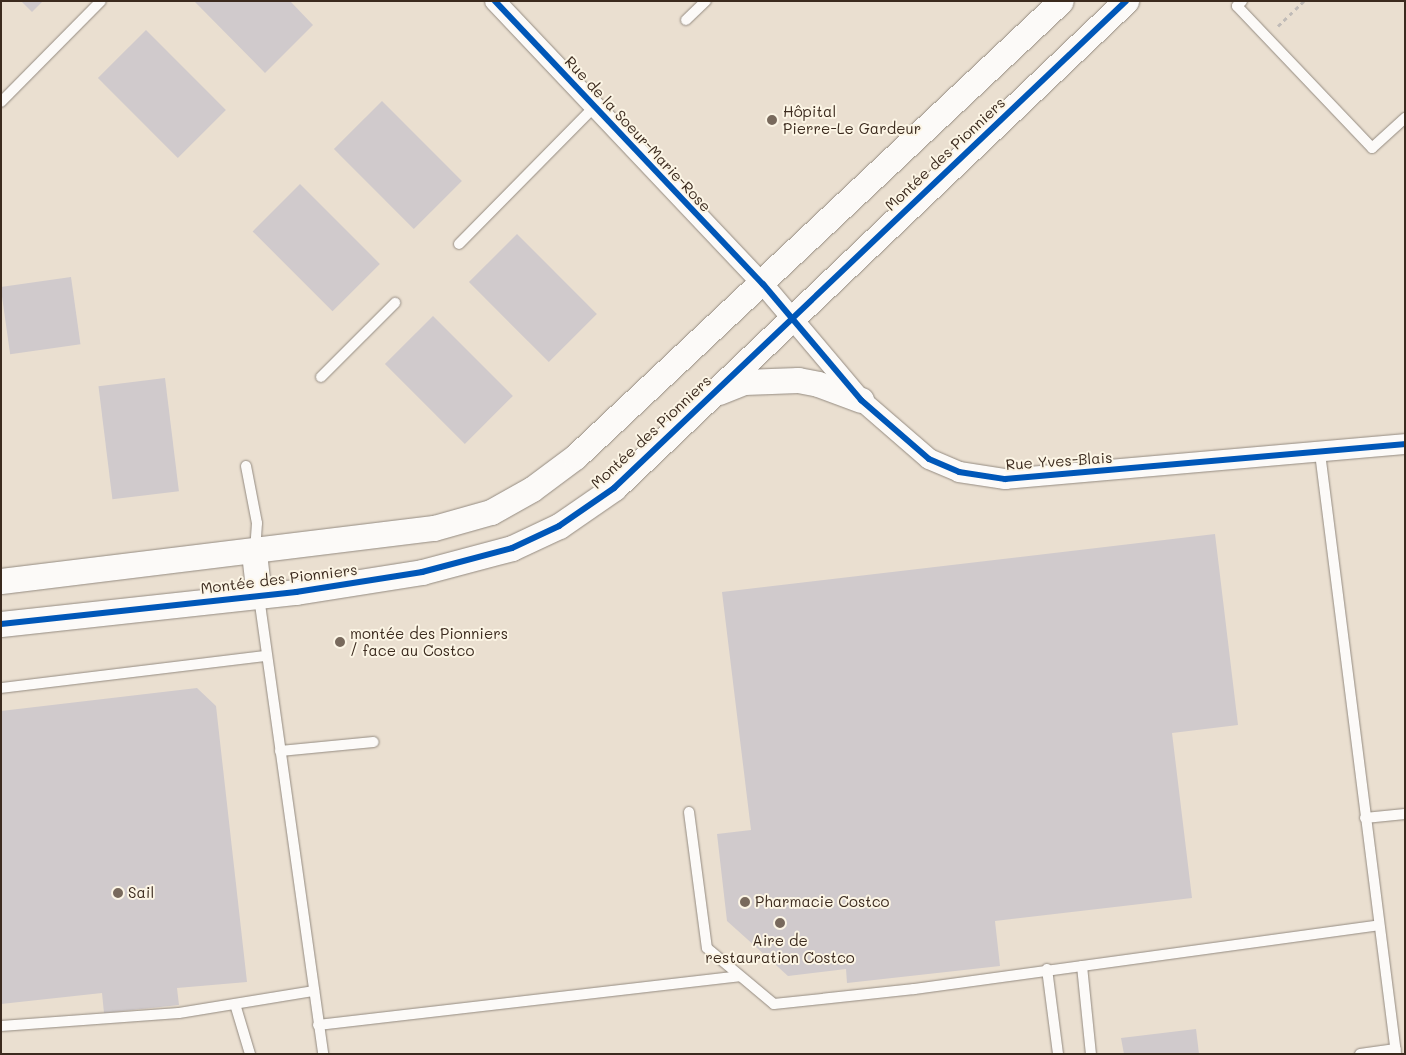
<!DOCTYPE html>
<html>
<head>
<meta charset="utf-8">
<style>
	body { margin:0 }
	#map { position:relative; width:1406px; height:1055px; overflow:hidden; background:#eadfd0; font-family:Mali,sans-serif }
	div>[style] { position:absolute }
	.building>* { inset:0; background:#d0cacc; transform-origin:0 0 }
	.path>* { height:3px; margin-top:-1.5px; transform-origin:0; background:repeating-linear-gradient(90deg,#c0bbb7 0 4px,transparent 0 8px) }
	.roads { filter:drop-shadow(0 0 1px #948b81) drop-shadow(0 0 1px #948b81) }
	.service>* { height:10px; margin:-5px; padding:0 5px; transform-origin:5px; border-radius:5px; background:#fcfaf8 }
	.minor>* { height:20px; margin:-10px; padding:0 10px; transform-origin:10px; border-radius:10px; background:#fcfaf8 }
	.tertiary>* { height:25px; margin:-12.5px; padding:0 12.5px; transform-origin:12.5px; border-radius:12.5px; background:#fcfaf8 }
	.cycleway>* { height:6px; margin:-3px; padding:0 3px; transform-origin:3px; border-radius:3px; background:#0057b8 }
	.dots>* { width:14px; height:14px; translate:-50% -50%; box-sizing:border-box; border:2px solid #fcf5e5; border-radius:50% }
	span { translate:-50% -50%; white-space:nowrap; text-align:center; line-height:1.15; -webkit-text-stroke:4px #fcf5e5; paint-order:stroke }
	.poi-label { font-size:15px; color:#3b2a1e }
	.left { translate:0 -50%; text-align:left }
	.street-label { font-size:15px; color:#3b2a1e }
	.frame { position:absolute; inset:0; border:2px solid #3b2a1e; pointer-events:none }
</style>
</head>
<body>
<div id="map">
	<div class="building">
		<div style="clip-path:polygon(21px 1px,43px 1px,32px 12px)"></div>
		<div style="clip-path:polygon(194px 1px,290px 1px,313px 25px,265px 73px)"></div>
		<div style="left:146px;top:30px;width:113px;height:68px;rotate:45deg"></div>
		<div style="left:382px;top:101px;width:113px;height:68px;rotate:45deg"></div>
		<div style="left:300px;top:184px;width:113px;height:67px;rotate:45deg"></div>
		<div style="left:517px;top:234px;width:113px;height:68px;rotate:45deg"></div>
		<div style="left:71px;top:277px;width:68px;height:71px;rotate:82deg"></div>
		<div style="left:433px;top:316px;width:113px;height:68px;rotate:45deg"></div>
		<div style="left:165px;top:378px;width:114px;height:67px;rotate:83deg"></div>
		<div style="clip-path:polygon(1215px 534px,1238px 725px,1172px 733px,1192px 898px,995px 921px,1000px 966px,847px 983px,846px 969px,788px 976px,727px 921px,717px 834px,751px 830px,722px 592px)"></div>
		<div style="clip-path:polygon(197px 688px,216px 706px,247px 982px,177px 988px,179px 1005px,104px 1013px,102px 993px,1px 1004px,1px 711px)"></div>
		<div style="clip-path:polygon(1196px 1029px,1199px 1054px,1124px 1054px,1121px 1038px)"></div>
	</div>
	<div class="path">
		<div style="left:1278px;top:26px;width:36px;rotate:-44deg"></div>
	</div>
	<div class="roads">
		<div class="service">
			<div style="left:1242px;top:1px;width:7px;rotate:135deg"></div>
			<div style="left:1237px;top:6px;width:196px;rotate:46.4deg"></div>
			<div style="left:1372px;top:148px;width:45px;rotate:-42.3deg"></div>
			<div style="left:686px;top:20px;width:28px;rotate:-44deg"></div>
			<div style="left:1px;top:102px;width:142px;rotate:-45.3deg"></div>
			<div style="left:459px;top:244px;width:194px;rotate:-45.4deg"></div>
			<div style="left:321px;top:377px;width:105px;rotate:-45deg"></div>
			<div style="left:1320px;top:453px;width:606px;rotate:82.79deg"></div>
			<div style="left:246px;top:466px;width:58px;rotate:79.1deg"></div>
			<div style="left:257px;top:523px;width:26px;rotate:94deg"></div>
			<div style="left:259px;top:597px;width:461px;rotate:82deg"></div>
			<div style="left:1px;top:688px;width:267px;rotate:-6.9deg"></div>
			<div style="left:280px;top:751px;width:94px;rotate:-5.5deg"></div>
			<div style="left:689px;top:812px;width:137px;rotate:82.5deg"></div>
			<div style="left:707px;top:948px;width:87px;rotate:39.9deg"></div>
			<div style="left:774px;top:1004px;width:141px;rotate:-6.1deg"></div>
			<div style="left:914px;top:989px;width:469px;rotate:-7.8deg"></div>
			<div style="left:1365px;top:818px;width:40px;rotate:-5.7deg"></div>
			<div style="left:1082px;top:966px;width:88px;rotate:84.2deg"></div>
			<div style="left:1047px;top:969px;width:86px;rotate:82.6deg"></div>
			<div style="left:235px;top:1004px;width:52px;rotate:73.3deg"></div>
			<div style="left:318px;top:1025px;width:424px;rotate:-6.6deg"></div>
			<div style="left:1px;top:1026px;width:178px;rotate:-4.2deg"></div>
			<div style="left:179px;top:1013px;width:137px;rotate:-9.3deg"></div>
			<div style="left:1360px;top:1054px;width:36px;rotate:-8deg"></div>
		</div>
		<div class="minor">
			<div style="left:495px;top:1px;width:390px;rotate:46.6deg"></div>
			<div style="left:763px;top:284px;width:152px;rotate:49.8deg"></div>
			<div style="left:861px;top:400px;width:90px;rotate:40.9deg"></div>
			<div style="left:929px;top:459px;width:33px;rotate:23deg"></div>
			<div style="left:959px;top:472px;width:47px;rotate:8.7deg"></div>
			<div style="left:1005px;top:479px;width:402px;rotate:-5deg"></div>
		</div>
		<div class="tertiary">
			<div style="left:719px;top:392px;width:27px;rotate:-22deg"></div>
			<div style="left:744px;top:382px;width:54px;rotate:-2.1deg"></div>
			<div style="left:798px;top:380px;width:20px;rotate:11deg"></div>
			<div style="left:818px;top:384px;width:46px;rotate:20.4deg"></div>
			<div style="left:254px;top:553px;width:43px;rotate:83.4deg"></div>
			<div style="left:1px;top:581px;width:436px;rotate:-7deg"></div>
			<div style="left:434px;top:528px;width:59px;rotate:-15.7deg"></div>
			<div style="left:491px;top:512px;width:47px;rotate:-29.3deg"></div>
			<div style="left:532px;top:489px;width:54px;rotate:-36.7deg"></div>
			<div style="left:575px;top:457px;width:666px;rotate:-43.18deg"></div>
			<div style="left:1px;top:624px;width:297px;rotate:-6.2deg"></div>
			<div style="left:296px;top:592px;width:128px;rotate:-9deg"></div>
			<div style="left:422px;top:572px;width:93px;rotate:-14.9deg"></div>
			<div style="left:512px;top:548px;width:52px;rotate:-25.1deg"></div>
			<div style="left:559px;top:526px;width:67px;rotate:-34.6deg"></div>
			<div style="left:614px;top:488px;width:707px;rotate:-43.57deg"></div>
		</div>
	</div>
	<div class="cycleway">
		<div style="left:495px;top:1px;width:390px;rotate:46.6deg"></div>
		<div style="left:763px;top:284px;width:152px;rotate:49.8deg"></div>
		<div style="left:861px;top:400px;width:90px;rotate:40.9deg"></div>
		<div style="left:929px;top:459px;width:33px;rotate:23deg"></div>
		<div style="left:959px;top:472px;width:47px;rotate:8.7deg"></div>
		<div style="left:1005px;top:479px;width:402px;rotate:-5deg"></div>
		<div style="left:1px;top:624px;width:297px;rotate:-6.2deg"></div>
		<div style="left:296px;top:592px;width:128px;rotate:-9deg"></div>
		<div style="left:422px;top:572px;width:93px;rotate:-14.9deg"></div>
		<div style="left:512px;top:548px;width:52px;rotate:-25.1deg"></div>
		<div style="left:559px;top:526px;width:67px;rotate:-34.6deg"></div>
		<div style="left:614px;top:488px;width:707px;rotate:-43.57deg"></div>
	</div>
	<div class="dots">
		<div style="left:772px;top:120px;background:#78695c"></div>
		<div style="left:340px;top:642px;background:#78695c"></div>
		<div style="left:118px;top:893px;background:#78695c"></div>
		<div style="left:745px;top:902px;background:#78695c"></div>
		<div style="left:780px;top:923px;background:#78695c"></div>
	</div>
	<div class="poi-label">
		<span class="left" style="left:783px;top:120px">Hôpital<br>Pierre-Le Gardeur</span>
		<span class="left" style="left:350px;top:642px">montée des Pionniers<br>/ face au Costco</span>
		<span class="left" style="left:128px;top:893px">Sail</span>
		<span class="left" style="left:755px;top:902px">Pharmacie Costco</span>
		<span style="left:780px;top:949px">Aire de<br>restauration Costco</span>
	</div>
	<div class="street-label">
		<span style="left:638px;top:134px;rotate:47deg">Rue de la Soeur-Marie-Rose</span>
		<span style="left:945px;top:154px;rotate:-43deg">Montée des Pionniers</span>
		<span style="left:651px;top:432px;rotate:-43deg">Montée des Pionniers</span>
		<span style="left:1059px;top:461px;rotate:-4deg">Rue Yves-Blais</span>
		<span style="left:279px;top:579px;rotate:-7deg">Montée des Pionniers</span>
	</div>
	<div class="frame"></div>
</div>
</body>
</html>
